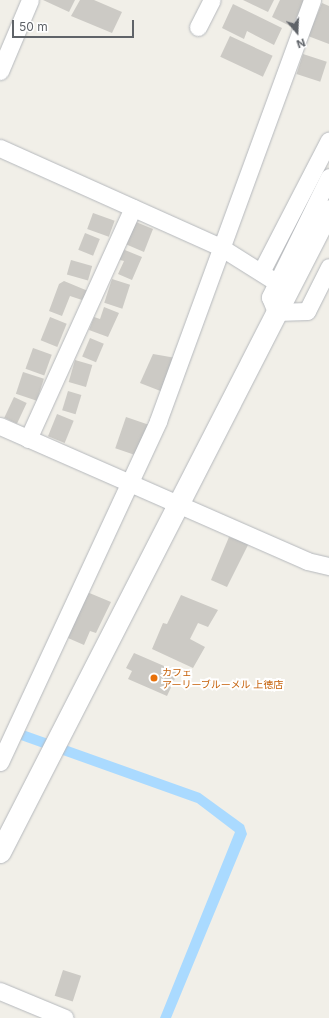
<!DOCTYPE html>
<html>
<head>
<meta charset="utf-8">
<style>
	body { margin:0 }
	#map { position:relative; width:329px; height:1018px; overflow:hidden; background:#f1efe8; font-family:Inter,"Noto Sans JP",sans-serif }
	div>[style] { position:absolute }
	.water>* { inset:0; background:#aadaff }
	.building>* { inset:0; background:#cccac5; transform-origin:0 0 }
	.roads { filter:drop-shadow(0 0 1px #b5b8bc) drop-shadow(0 0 1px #b5b8bc) }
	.minor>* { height:17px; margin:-8.5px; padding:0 8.5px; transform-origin:8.5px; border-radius:8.5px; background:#fff }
	.tertiary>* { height:21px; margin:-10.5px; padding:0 10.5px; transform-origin:10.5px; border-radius:10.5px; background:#fff }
	.dots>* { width:11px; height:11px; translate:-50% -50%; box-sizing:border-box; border:2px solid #fff; border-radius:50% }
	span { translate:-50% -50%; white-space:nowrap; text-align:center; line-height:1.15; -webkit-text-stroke:4px #fff; paint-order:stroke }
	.food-label { font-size:10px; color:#c56008 }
	.left { translate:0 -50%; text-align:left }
	.north { position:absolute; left:277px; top:12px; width:40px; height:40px; -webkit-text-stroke:3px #fff; paint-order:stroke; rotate:161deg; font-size:11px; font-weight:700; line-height:16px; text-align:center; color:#5f6368 }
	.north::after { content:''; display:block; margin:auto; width:14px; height:18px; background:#5f6368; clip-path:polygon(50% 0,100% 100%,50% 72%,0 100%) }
	.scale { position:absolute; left:12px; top:20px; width:122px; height:18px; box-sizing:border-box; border:2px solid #5f6368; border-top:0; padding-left:5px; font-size:12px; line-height:14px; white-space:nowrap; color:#5f6368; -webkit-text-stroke:3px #fff; paint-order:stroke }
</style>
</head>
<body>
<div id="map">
	<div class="water">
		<div style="clip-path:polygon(23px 730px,200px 793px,244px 825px,247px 834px,171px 1018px,160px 1018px,235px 832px,197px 803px,18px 739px)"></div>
	</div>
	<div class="building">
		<div style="clip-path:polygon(43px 0,75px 0,69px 12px)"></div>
		<div style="clip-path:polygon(80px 0,94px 0,122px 12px,112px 33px,71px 16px)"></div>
		<div style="clip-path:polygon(243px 0,274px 0,268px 12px)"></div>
		<div style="clip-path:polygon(280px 0,305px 0,292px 27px,272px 17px)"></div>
		<div style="clip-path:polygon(322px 3px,329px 6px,329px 44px,308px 36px)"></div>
		<div style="clip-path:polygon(233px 4px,282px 28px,274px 45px,247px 31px,244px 39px,222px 28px)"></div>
		<div style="left:230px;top:36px;width:47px;height:23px;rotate:25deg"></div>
		<div style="left:303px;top:54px;width:25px;height:21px;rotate:18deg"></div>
		<div style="left:93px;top:213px;width:23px;height:17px;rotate:20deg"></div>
		<div style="clip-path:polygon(136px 222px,153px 229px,144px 252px,123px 243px,129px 226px)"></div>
		<div style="left:85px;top:233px;width:16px;height:18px;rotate:22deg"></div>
		<div style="clip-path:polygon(120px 248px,142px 257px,132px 280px,118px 274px,124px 261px,116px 259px)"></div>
		<div style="left:71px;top:260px;width:22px;height:15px;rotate:16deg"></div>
		<div style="left:112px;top:279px;width:19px;height:25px;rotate:18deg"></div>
		<div style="clip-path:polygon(64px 281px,88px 291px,82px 300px,70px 296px,62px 316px,49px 311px,59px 284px)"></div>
		<div style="clip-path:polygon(104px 307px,119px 313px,108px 337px,89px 330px,94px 317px,100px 319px)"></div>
		<div style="left:50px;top:317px;width:18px;height:25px;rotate:22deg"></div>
		<div style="left:90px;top:338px;width:15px;height:20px;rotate:23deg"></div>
		<div style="left:33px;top:348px;width:20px;height:22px;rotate:20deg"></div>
		<div style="clip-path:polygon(153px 354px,176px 358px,163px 392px,140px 383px)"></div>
		<div style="left:75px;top:360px;width:18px;height:23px;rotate:16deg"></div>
		<div style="left:23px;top:372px;width:22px;height:23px;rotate:18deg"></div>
		<div style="left:68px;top:391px;width:14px;height:20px;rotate:17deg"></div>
		<div style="left:14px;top:397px;width:14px;height:23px;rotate:25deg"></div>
		<div style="left:57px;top:414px;width:18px;height:24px;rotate:22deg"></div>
		<div style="left:126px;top:417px;width:24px;height:33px;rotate:19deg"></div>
		<div style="clip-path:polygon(229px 537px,249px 543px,227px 587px,211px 580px)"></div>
		<div style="clip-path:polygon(87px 592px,111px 602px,96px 633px,90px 631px,84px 645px,68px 638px)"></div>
		<div style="clip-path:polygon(181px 595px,218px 610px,208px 627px,198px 623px,190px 639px,205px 647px,193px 668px,152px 649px,163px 623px,167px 624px)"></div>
		<div style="clip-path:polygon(134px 653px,178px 672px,167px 696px,128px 679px,132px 671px,126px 668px)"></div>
		<div style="left:63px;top:970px;width:19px;height:27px;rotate:18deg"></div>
	</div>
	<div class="roads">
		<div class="minor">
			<div style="left:198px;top:27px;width:30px;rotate:-63deg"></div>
			<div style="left:0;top:71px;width:77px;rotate:-67.1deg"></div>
			<div style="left:0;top:148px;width:243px;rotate:24.2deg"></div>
			<div style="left:222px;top:248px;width:64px;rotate:32.2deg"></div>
			<div style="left:329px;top:177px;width:134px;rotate:116.2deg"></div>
			<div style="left:270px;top:297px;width:16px;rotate:68deg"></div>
			<div style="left:276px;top:312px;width:31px;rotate:-2deg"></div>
			<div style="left:307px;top:311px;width:49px;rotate:-63.4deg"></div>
			<div style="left:261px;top:272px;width:148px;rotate:-62.7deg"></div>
			<div style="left:0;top:426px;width:335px;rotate:23.7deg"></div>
			<div style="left:307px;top:561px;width:23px;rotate:13deg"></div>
			<div style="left:28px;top:439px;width:254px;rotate:-65.6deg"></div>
			<div style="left:0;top:762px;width:376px;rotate:-65.1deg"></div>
			<div style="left:158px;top:421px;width:448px;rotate:-69.9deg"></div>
			<div style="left:0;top:991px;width:70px;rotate:22.6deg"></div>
		</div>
		<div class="tertiary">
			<div style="left:0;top:852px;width:721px;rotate:-62.87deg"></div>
		</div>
	</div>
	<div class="dots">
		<div style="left:154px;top:678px;background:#e8710a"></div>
	</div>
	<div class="food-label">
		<span class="left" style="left:162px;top:678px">カフェ<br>アーリーブルーメル 上徳店</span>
	</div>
	<div class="north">N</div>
	<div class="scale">50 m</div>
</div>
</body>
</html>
